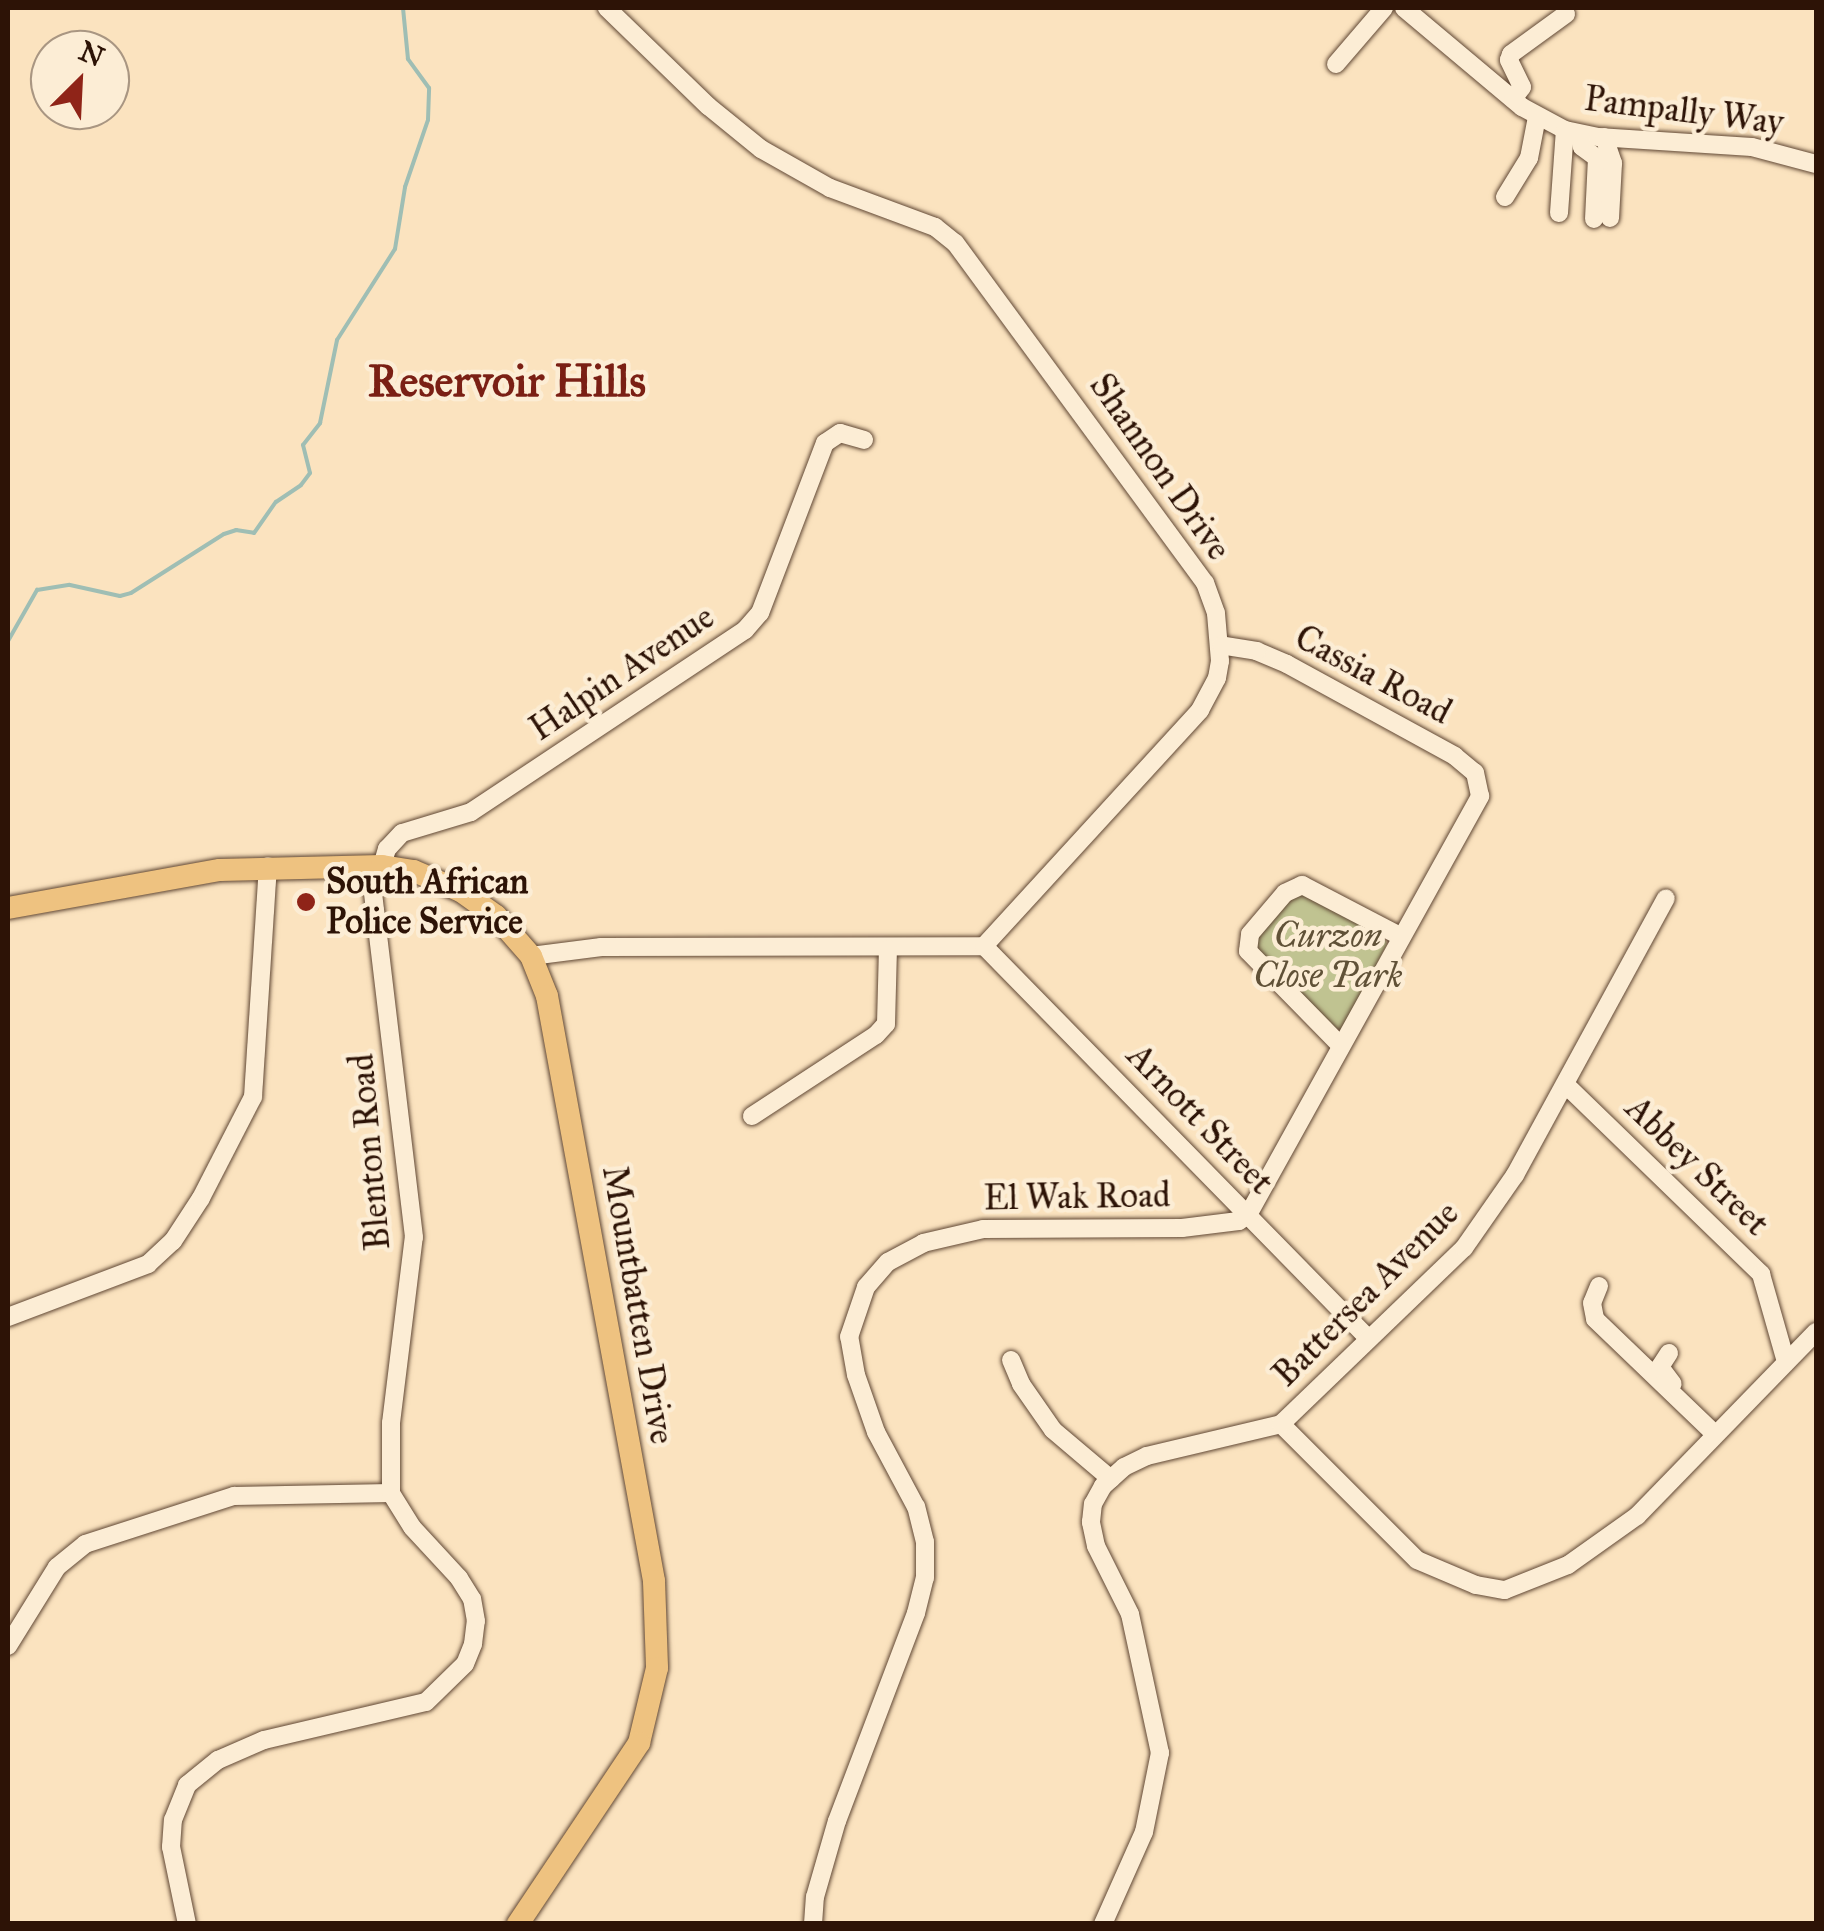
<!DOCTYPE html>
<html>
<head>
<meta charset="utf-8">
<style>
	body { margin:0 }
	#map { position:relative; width:1824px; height:1931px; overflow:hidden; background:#fbe3bf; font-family:"IM FELL Great Primer",serif }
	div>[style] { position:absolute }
	.green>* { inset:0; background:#c0c391 }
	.stream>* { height:4px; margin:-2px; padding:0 2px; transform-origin:2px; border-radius:2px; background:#9fbeb4 }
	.roads { filter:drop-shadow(0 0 2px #604734) drop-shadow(0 0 2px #604734) }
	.minor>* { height:18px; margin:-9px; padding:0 9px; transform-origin:9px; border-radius:9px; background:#fcedd5 }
	.major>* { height:22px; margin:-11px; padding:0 11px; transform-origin:11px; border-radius:11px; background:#eec280 }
	.dots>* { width:28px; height:28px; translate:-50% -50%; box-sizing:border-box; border:5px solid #fcedd5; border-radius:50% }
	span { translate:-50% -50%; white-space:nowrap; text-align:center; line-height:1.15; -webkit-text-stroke:9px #fcedd5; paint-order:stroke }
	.street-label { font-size:35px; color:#2d1306 }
	.poi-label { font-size:35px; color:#2d1306; font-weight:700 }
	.left { translate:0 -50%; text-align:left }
	.park-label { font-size:35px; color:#605137; font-style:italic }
	.district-label { font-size:45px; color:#7a1f14; font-weight:700 }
	.frame { position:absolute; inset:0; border:10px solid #2d1306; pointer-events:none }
	.north { position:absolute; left:30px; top:30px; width:100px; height:100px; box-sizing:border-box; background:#fcedd5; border:2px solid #a99682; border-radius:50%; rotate:24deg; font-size:28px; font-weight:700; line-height:40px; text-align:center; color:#2d1306 }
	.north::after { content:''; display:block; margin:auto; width:35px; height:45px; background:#8f2418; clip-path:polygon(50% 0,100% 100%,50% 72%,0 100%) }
</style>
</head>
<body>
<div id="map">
	<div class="green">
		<div style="clip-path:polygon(1306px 889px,1381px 931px,1387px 944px,1342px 1030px,1331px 1027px,1254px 950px,1254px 940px,1292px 892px)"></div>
	</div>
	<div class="stream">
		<div style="left:8px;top:641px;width:59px;rotate:-60.4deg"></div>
		<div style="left:37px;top:590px;width:33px;rotate:-9deg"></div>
		<div style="left:70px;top:585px;width:51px;rotate:12.4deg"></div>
		<div style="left:120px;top:596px;width:11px;rotate:-15deg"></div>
		<div style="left:131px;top:593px;width:110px;rotate:-32.4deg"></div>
		<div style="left:224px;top:534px;width:13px;rotate:-18deg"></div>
		<div style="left:236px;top:530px;width:18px;rotate:9deg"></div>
		<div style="left:254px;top:533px;width:38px;rotate:-55deg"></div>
		<div style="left:276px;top:502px;width:30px;rotate:-34deg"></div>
		<div style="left:301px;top:485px;width:15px;rotate:-53deg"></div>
		<div style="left:310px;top:473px;width:29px;rotate:-104deg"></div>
		<div style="left:303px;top:445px;width:28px;rotate:-52deg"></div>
		<div style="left:320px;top:423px;width:85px;rotate:-78.4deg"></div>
		<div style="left:337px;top:340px;width:108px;rotate:-57.5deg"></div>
		<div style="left:395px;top:249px;width:63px;rotate:-80.8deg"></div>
		<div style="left:405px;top:187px;width:71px;rotate:-71.1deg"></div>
		<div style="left:428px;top:120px;width:32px;rotate:-88deg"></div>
		<div style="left:429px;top:88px;width:36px;rotate:-126deg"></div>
		<div style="left:408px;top:59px;width:51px;rotate:-95.6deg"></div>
	</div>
	<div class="roads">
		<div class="minor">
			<div style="left:1404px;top:8px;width:154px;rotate:40deg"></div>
			<div style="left:1522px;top:107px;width:49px;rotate:28.1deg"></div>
			<div style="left:1565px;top:130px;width:34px;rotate:12deg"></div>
			<div style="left:1598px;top:137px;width:154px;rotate:3.7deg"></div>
			<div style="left:1752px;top:147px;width:66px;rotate:14.9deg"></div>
			<div style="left:1336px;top:64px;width:74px;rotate:-49.4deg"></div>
			<div style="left:1513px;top:99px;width:15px;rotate:-53deg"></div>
			<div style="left:1522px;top:87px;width:30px;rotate:-116deg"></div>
			<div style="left:1509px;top:60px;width:6px;rotate:-72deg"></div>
			<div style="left:1511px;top:54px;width:68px;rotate:-36deg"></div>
			<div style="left:1579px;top:134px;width:13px;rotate:77deg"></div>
			<div style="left:1582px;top:147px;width:19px;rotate:36deg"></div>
			<div style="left:1597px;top:158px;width:61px;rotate:92.8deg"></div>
			<div style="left:1604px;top:137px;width:28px;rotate:71deg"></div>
			<div style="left:1613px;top:163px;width:55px;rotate:93.1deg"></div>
			<div style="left:1505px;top:197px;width:46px;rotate:-58.4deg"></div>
			<div style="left:1529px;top:158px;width:42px;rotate:-79deg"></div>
			<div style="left:1559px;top:213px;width:83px;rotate:-85.9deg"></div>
			<div style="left:382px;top:866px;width:18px;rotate:-74deg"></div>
			<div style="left:387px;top:849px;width:22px;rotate:-47deg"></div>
			<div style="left:402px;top:833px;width:72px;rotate:-16.9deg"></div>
			<div style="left:471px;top:812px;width:329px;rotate:-33.6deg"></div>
			<div style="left:745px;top:630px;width:23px;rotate:-49deg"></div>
			<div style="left:760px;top:613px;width:182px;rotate:-69.1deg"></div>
			<div style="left:825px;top:443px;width:18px;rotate:-34deg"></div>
			<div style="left:840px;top:433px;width:25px;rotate:16deg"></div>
			<div style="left:984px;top:946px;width:549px;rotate:45.59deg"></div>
			<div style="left:531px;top:956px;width:71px;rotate:-7.3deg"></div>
			<div style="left:601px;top:947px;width:383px;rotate:-0.1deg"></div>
			<div style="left:984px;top:946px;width:320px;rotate:-47.5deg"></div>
			<div style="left:1200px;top:710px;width:36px;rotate:-62deg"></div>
			<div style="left:1217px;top:678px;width:17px;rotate:-80deg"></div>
			<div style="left:1220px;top:661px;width:48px;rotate:-94.8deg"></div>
			<div style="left:1216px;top:613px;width:32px;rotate:-110deg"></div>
			<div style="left:1205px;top:583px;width:422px;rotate:-126.3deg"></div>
			<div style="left:955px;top:243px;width:26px;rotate:-141deg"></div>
			<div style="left:935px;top:227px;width:112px;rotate:-159.6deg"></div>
			<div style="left:830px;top:188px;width:79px;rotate:-150.5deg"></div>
			<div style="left:761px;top:149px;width:68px;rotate:-140.9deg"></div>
			<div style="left:708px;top:106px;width:141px;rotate:-135.9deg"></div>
			<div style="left:1341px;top:1046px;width:133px;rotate:-134.4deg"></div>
			<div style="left:1248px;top:951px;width:17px;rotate:-83deg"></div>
			<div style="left:1250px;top:934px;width:54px;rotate:-49.5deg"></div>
			<div style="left:1285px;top:893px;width:19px;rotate:-25deg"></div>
			<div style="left:1302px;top:885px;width:110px;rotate:27.5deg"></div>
			<div style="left:1566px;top:1085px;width:272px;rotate:44.1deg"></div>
			<div style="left:1761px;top:1274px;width:91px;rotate:74.1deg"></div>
			<div style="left:752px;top:1116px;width:148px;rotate:-33.2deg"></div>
			<div style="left:876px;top:1035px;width:15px;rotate:-48deg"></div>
			<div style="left:886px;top:1024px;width:75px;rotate:-88.5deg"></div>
			<div style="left:1599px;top:1286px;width:18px;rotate:112deg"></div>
			<div style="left:1592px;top:1303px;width:16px;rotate:79deg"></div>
			<div style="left:1595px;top:1319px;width:166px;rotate:43.8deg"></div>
			<div style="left:8px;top:1317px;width:150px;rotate:-20.7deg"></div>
			<div style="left:148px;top:1264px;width:34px;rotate:-43deg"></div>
			<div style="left:173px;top:1241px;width:51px;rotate:-56.9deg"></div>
			<div style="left:201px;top:1198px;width:114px;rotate:-62.8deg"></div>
			<div style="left:253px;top:1097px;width:231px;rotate:-86.3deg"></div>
			<div style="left:1669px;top:1353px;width:17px;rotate:123deg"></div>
			<div style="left:1660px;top:1367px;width:21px;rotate:53deg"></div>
			<div style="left:1011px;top:1360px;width:26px;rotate:67deg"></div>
			<div style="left:1021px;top:1384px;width:56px;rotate:55.2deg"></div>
			<div style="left:1053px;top:1430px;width:76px;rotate:40.2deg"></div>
			<div style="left:1281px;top:1424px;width:192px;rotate:45deg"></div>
			<div style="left:1417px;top:1560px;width:64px;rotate:23deg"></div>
			<div style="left:1476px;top:1585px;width:29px;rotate:10deg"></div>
			<div style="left:1505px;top:1590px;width:68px;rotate:-21.6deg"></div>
			<div style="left:1568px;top:1565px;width:85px;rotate:-35.4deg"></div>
			<div style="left:1637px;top:1516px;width:257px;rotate:-45.8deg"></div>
			<div style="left:8px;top:1646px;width:93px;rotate:-58.2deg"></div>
			<div style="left:57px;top:1567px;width:36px;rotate:-39deg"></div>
			<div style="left:85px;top:1544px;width:157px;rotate:-17.9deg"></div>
			<div style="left:234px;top:1496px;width:157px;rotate:-1.1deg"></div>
			<div style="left:187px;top:1924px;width:79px;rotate:-101.7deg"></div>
			<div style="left:171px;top:1847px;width:27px;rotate:-86deg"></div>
			<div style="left:173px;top:1820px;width:38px;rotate:-68deg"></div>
			<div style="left:187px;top:1785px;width:40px;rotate:-39deg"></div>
			<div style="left:218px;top:1760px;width:50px;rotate:-23.5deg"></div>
			<div style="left:264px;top:1740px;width:166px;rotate:-13.2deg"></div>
			<div style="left:426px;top:1702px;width:54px;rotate:-44.3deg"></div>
			<div style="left:465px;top:1664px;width:22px;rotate:-68deg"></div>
			<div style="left:473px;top:1644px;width:23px;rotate:-83deg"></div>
			<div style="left:476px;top:1621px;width:22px;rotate:-100deg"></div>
			<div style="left:472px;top:1599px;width:25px;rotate:-122deg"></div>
			<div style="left:459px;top:1578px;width:69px;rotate:-132.7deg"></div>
			<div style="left:412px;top:1527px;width:40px;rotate:-122deg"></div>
			<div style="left:391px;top:1493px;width:70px;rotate:-90deg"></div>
			<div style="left:391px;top:1423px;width:187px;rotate:-83deg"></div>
			<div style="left:414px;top:1237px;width:374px;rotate:-96.8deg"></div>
			<div style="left:813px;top:1924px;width:27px;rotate:-86deg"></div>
			<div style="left:815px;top:1897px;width:79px;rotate:-73.9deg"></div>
			<div style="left:837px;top:1821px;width:222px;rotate:-69.2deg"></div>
			<div style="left:916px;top:1613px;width:36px;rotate:-76deg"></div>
			<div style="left:925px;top:1578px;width:36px;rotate:-90deg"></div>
			<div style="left:925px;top:1542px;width:36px;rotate:-104deg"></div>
			<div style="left:916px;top:1507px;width:85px;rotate:-118.1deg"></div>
			<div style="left:876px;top:1432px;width:60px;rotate:-109.3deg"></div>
			<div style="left:856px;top:1375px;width:39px;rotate:-100deg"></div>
			<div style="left:849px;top:1337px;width:53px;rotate:-71.2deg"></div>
			<div style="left:866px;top:1287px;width:33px;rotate:-49deg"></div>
			<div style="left:888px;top:1262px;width:40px;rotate:-28deg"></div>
			<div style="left:923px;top:1243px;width:62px;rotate:-13.1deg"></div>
			<div style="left:983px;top:1229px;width:199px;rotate:-0.3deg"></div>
			<div style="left:1182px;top:1228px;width:57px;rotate:-7deg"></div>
			<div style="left:1239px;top:1221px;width:11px;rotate:-34deg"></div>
			<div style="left:1248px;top:1215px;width:479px;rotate:-61deg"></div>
			<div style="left:1480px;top:796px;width:24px;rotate:-102deg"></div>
			<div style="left:1475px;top:773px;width:26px;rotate:-140deg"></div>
			<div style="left:1455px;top:756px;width:192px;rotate:-151.3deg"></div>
			<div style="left:1287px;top:664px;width:33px;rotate:-157deg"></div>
			<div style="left:1257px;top:651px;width:36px;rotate:-171deg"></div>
			<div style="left:1103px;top:1924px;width:101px;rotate:-66deg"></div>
			<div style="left:1144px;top:1832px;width:81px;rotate:-78.6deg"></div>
			<div style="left:1160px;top:1753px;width:142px;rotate:-102.2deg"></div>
			<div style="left:1130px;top:1614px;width:76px;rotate:-116.6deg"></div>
			<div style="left:1096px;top:1546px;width:25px;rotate:-102deg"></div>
			<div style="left:1091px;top:1522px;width:18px;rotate:-84deg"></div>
			<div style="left:1093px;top:1504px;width:21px;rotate:-61deg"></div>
			<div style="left:1103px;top:1486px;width:28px;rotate:-42deg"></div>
			<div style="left:1124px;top:1467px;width:25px;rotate:-26deg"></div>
			<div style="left:1147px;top:1456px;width:138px;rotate:-13.4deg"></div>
			<div style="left:1281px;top:1424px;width:254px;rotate:-43.9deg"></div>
			<div style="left:1464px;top:1248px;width:89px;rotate:-55.1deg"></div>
			<div style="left:1515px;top:1175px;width:315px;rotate:-61.4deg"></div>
		</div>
		<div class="major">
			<div style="left:8px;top:908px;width:215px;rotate:-10.2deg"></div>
			<div style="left:220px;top:870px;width:162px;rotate:-1.4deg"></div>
			<div style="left:382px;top:866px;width:32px;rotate:9deg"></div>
			<div style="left:414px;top:871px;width:51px;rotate:23.1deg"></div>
			<div style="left:461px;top:891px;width:43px;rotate:35.5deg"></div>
			<div style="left:496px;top:916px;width:53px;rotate:48.8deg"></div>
			<div style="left:531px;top:956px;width:43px;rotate:68.2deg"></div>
			<div style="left:547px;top:996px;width:595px;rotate:79.63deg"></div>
			<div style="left:654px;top:1581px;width:87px;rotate:88deg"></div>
			<div style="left:657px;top:1668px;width:77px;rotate:103.5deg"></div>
			<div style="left:639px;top:1743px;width:218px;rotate:123.8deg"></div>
		</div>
	</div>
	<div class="dots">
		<div style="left:306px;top:902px;background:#8f2418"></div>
	</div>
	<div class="street-label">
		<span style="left:1684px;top:111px;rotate:7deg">Pampally Way</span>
		<span style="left:1160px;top:467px;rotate:55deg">Shannon Drive</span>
		<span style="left:622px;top:673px;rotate:-34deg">Halpin Avenue</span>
		<span style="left:1373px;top:675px;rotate:28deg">Cassia Road</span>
		<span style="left:1200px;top:1119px;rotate:46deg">Arnott Street</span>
		<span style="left:370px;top:1152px;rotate:-95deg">Blenton Road</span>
		<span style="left:1697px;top:1166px;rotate:44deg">Abbey Street</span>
		<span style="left:1077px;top:1197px;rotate:-1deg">El Wak Road</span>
		<span style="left:1366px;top:1294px;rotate:-45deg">Battersea Avenue</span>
		<span style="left:638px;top:1305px;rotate:80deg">Mountbatten Drive</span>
	</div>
	<div class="poi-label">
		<span class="left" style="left:326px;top:902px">South African<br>Police Service</span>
	</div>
	<div class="park-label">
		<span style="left:1328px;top:956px">Curzon<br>Close Park</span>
	</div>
	<div class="district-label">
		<span style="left:507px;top:381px">Reservoir Hills</span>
	</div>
	<div class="frame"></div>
	<div class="north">N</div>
</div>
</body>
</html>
